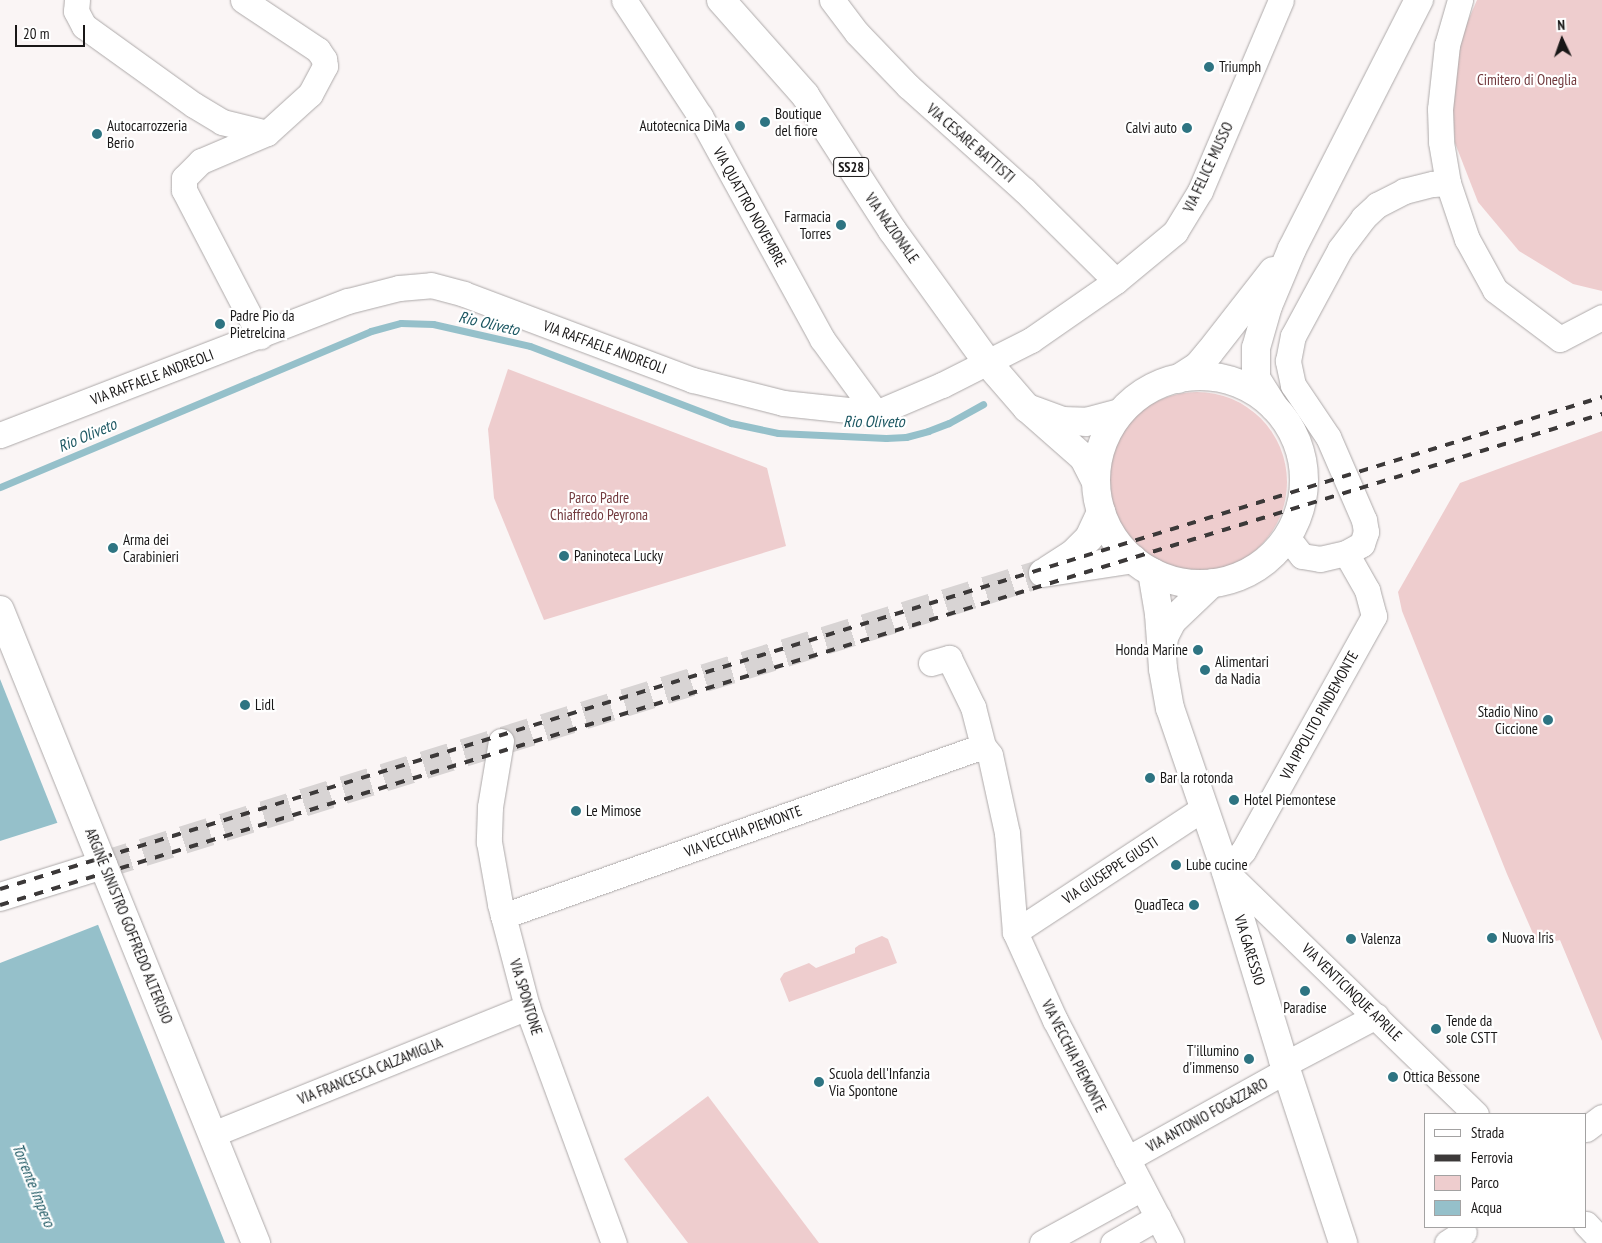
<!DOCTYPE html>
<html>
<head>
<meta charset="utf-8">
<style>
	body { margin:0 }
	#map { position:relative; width:1602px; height:1243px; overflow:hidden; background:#faf5f5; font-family:"PT Sans Narrow",sans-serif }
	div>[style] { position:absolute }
	.green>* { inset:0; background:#eecdce }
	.round { border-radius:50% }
	.water>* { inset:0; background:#95c0ca }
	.pier>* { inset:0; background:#faf5f5 }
	.stream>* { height:7px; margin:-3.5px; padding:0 3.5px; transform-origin:3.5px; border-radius:3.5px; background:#95c0ca }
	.major-tunnel>* { height:28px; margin-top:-14px; transform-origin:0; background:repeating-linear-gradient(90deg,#d8d4d4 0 28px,transparent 0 42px) }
	.roads { filter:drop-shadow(0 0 1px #ada9a9) drop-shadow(0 0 1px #ada9a9) }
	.minor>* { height:25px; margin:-12.5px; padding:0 12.5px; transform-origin:12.5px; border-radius:12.5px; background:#fff }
	.major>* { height:28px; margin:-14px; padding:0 14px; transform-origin:14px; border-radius:14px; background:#fff }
	.major>.ring { margin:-14px; padding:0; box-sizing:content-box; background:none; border:28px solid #fff; border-radius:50% }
	.highway>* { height:28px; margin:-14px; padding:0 14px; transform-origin:14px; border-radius:14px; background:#fff }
	.rail>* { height:4px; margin-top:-2px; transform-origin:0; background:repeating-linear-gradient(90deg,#3c3939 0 9px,transparent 0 18px) }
	.dots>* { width:14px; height:14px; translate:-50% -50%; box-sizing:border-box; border:2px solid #fff; border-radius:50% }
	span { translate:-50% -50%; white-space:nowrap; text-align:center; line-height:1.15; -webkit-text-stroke:4.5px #fff; paint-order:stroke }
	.shield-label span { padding:1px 4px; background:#fff; border:1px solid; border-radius:4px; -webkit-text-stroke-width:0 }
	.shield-label { font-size:14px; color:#191717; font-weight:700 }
	.poi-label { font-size:15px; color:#191717 }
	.left { translate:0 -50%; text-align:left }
	.right { translate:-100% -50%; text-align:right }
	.park-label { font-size:15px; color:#723a3e }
	.street-label { font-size:15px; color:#191717 }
	.water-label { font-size:16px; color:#1c5762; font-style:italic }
	.legend { position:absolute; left:1424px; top:1113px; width:162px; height:115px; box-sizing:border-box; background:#fff; border:1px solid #a3a2a2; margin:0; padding:6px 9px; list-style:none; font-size:15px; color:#191717 }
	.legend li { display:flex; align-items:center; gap:10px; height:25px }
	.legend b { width:25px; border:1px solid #a3a2a2 }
	.north { position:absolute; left:1537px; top:15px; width:50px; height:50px; -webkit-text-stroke:4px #fff; paint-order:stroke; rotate:357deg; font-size:14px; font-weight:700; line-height:20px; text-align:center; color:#191717 }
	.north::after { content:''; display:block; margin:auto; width:18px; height:22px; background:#191717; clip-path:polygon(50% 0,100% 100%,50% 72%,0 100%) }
	.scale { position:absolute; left:15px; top:25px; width:70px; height:22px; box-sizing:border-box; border:2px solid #191717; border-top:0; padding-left:6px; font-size:15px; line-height:18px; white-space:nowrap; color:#191717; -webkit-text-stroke:4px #fff; paint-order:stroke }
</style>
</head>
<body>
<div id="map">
	<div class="green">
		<div style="clip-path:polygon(1477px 0,1602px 0,1602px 291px,1573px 284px,1519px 251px,1478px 202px,1455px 143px,1451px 80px,1457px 46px)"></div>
		<div style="clip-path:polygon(508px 369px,767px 468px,786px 546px,544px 620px,494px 498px,488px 429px)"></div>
		<div class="round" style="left:1107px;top:392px;width:180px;height:180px"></div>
		<div style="clip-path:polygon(1602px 431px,1602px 1041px,1560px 940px,1538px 945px,1507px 874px,1402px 611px,1398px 592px,1460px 483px)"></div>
		<div style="clip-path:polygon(882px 936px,888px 939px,897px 963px,789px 1002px,780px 979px,784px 973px,809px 963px,816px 968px,855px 953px,855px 948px,859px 945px)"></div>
		<div style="clip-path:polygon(708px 1096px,819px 1243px,688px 1243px,624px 1159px)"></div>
	</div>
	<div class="water">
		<div style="clip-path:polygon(0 679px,225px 1243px,0 1243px)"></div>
	</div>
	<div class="pier">
		<div style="clip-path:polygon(60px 822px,100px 924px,0 963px,0 841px)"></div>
	</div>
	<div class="stream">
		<div style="left:0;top:487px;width:402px;rotate:-22.8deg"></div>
		<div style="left:371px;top:331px;width:31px;rotate:-15deg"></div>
		<div style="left:401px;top:323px;width:32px;rotate:2deg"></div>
		<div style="left:433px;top:324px;width:99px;rotate:12.8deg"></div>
		<div style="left:530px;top:346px;width:215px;rotate:21deg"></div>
		<div style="left:731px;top:423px;width:48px;rotate:12deg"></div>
		<div style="left:778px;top:433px;width:108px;rotate:2.7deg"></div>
		<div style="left:886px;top:438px;width:20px;rotate:-3deg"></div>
		<div style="left:906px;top:437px;width:23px;rotate:-15deg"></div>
		<div style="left:928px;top:431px;width:22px;rotate:-21deg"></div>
		<div style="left:949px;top:423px;width:39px;rotate:-29deg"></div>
	</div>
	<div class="major-tunnel">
		<div style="left:103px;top:865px;width:984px;rotate:-17.26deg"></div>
	</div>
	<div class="roads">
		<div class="minor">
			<div style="left:77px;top:0;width:11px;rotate:95deg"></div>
			<div style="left:76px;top:11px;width:17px;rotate:62deg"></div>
			<div style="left:84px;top:26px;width:135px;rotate:35.7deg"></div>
			<div style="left:194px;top:105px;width:33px;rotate:31deg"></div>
			<div style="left:222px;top:122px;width:46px;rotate:13.7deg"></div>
			<div style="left:243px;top:0;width:90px;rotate:33.7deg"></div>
			<div style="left:318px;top:50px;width:11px;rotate:56deg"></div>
			<div style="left:324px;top:59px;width:7px;rotate:82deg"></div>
			<div style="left:325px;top:66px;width:32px;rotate:118deg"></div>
			<div style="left:310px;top:94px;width:58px;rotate:137.8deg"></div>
			<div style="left:267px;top:133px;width:72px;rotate:157deg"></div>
			<div style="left:201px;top:161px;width:24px;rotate:135deg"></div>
			<div style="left:184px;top:178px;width:12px;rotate:90deg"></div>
			<div style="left:184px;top:190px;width:165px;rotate:62.5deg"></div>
			<div style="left:624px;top:0;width:139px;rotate:56.8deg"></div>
			<div style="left:700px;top:116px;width:254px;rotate:61.3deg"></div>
			<div style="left:822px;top:339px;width:92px;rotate:53.9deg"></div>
			<div style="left:832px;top:0;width:41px;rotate:52.9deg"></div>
			<div style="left:857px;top:33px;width:74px;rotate:46.1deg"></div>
			<div style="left:908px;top:86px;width:156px;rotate:41.9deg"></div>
			<div style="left:1024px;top:190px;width:129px;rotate:44.7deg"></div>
			<div style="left:1460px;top:0;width:47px;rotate:106.1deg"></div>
			<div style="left:1447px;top:45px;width:64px;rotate:96.2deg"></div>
			<div style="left:1440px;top:109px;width:33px;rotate:88deg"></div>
			<div style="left:1441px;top:142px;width:42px;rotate:80.3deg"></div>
			<div style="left:1448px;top:183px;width:59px;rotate:71.3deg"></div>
			<div style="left:1467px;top:239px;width:58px;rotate:61.2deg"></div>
			<div style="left:1495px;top:290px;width:81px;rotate:37deg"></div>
			<div style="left:1560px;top:339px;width:47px;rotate:-27.6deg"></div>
			<div style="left:0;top:435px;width:373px;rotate:-21.1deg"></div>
			<div style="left:348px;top:301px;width:53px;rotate:-14.3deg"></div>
			<div style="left:399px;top:288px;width:32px;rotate:-5deg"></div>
			<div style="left:431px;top:285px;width:34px;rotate:15deg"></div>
			<div style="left:464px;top:294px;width:245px;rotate:20.6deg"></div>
			<div style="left:693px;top:380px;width:93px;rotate:14.3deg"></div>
			<div style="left:783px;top:403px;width:94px;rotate:6.1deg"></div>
			<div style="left:876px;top:413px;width:72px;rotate:-23deg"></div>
			<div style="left:942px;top:385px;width:100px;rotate:-26.8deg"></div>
			<div style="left:1031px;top:340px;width:103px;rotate:-34.8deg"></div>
			<div style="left:1116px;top:281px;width:77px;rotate:-39.7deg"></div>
			<div style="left:1175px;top:232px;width:48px;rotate:-58.6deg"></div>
			<div style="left:1200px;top:191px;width:207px;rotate:-67deg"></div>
			<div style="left:1287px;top:537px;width:24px;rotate:52deg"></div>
			<div style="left:1302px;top:556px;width:18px;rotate:9deg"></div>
			<div style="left:1320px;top:559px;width:27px;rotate:-13deg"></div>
			<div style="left:1346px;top:553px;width:18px;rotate:-29deg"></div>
			<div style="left:1362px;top:544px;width:13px;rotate:-72deg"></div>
			<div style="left:1366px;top:532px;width:12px;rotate:-99deg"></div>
			<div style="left:1364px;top:520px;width:90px;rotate:-113.4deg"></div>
			<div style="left:1328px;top:437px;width:63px;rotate:-123.9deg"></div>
			<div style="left:1293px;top:385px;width:25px;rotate:-102deg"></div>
			<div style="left:1288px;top:361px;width:25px;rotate:-79deg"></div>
			<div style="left:1293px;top:336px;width:99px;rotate:-61.6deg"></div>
			<div style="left:1340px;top:249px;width:39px;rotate:-53deg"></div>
			<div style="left:1363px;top:218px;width:19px;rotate:-43deg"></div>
			<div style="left:1377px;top:205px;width:30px;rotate:-27deg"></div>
			<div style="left:1404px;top:191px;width:30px;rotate:-14deg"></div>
			<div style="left:1433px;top:184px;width:15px;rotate:-4deg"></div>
			<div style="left:1346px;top:553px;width:43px;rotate:60.4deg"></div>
			<div style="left:1367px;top:590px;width:27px;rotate:75deg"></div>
			<div style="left:1374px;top:616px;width:269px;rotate:119.1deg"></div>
			<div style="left:1243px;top:851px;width:27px;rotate:129deg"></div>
			<div style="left:1226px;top:872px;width:348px;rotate:44.1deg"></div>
			<div style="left:931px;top:663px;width:19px;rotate:-16deg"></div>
			<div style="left:949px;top:658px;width:55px;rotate:63.9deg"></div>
			<div style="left:973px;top:707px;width:40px;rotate:75.6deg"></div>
			<div style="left:983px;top:746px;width:11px;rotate:52deg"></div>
			<div style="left:990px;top:755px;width:80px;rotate:77.7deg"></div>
			<div style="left:1007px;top:833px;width:99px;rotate:85.4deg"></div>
			<div style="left:1015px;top:932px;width:97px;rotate:65.6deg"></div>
			<div style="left:1055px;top:1020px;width:251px;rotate:62.5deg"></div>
			<div style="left:501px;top:741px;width:67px;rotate:99.5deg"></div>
			<div style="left:490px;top:807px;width:35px;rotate:92deg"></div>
			<div style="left:489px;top:842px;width:63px;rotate:79.9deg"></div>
			<div style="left:500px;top:904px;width:106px;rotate:75.3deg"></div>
			<div style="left:527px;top:1007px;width:252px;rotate:69.8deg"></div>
			<div style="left:503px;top:916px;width:509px;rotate:-19.5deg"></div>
			<div style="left:1015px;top:932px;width:226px;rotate:-33.3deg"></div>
			<div style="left:1285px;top:1064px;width:103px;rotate:-27.8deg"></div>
			<div style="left:1586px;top:1129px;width:20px;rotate:-37deg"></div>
			<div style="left:213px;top:1134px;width:339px;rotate:-22deg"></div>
			<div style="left:1127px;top:1159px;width:183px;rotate:-29.1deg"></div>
			<div style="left:1586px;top:1224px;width:23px;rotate:47deg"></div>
			<div style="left:1042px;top:1243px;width:114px;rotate:-28.8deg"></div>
			<div style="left:1113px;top:1243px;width:52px;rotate:-30deg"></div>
			<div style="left:1447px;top:1243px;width:20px;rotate:-33deg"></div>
		</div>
		<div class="major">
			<div style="left:721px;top:0;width:127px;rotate:48.5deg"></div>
			<div style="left:805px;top:95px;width:161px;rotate:57.2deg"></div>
			<div style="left:892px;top:230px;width:164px;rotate:54.2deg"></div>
			<div style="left:988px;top:363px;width:60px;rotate:49.1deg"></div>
			<div class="ring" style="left:1096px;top:376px;width:180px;height:180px"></div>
			<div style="left:1096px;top:482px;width:27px;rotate:-117deg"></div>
			<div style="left:1084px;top:458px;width:76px;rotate:-138.7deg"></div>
			<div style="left:1027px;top:408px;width:37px;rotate:20deg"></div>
			<div style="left:1062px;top:421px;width:24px;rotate:2deg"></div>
			<div style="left:1086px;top:422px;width:35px;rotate:-15deg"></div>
			<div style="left:1048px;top:570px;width:30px;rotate:-33deg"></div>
			<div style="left:1073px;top:554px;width:23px;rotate:-45deg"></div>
			<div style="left:1089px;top:538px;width:29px;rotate:-65deg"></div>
			<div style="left:1152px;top:572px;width:43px;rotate:80.5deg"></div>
			<div style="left:1159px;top:614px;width:55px;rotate:85.8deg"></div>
			<div style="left:1163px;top:669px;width:40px;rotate:80deg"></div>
			<div style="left:1170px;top:708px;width:173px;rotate:71.1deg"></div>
			<div style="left:1226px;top:872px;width:196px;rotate:73.1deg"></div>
			<div style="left:1283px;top:1060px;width:193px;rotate:71.8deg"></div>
			<div style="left:1043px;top:573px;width:91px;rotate:-8.8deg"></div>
			<div style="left:0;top:610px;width:683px;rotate:67.98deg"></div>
			<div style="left:1163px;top:648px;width:11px;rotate:-85deg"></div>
			<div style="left:1164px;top:637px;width:18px;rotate:-63deg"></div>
			<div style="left:1172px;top:621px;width:55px;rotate:-43.5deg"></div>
			<div style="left:0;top:897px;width:108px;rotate:-17.3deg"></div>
		</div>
		<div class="highway">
			<div style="left:1178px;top:379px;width:24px;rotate:-33deg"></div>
			<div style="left:1198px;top:366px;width:17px;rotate:-50deg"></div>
			<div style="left:1209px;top:353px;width:104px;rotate:-52deg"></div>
			<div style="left:1274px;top:407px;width:34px;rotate:-122deg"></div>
			<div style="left:1256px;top:378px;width:30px;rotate:-90deg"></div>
			<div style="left:1256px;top:348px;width:44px;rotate:-74.1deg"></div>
			<div style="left:1268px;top:306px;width:62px;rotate:-67.2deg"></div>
			<div style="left:1292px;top:249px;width:280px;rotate:-63deg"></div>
		</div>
	</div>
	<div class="rail">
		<div style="left:0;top:889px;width:1676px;rotate:-17.07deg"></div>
		<div style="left:0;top:905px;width:1676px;rotate:-17.04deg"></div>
	</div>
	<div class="dots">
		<div style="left:1209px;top:67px;background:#2e7482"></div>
		<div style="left:765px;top:122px;background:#2e7482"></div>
		<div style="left:740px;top:126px;background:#2e7482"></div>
		<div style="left:1187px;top:128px;background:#2e7482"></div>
		<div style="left:97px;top:134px;background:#2e7482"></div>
		<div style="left:841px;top:225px;background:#2e7482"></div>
		<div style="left:220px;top:324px;background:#2e7482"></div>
		<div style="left:113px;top:548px;background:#2e7482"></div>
		<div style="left:564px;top:556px;background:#2e7482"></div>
		<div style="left:1198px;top:650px;background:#2e7482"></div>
		<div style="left:1205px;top:670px;background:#2e7482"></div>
		<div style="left:245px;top:705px;background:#2e7482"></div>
		<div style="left:1548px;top:720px;background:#2e7482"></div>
		<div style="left:1150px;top:778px;background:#2e7482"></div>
		<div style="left:1234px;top:800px;background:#2e7482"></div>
		<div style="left:576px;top:811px;background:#2e7482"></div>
		<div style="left:1176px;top:865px;background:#2e7482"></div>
		<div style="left:1194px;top:905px;background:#2e7482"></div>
		<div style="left:1492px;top:938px;background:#2e7482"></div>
		<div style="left:1351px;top:939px;background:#2e7482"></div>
		<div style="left:1305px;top:991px;background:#2e7482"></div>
		<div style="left:1436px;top:1029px;background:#2e7482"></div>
		<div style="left:1249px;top:1059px;background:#2e7482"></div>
		<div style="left:1393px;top:1077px;background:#2e7482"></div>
		<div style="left:819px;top:1082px;background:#2e7482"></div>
	</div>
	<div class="shield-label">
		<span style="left:851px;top:167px">SS28</span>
	</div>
	<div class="poi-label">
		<span class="left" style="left:1219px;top:67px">Triumph</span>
		<span class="left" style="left:775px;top:122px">Boutique<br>del fiore</span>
		<span class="left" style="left:107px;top:134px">Autocarrozzeria<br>Berio</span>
		<span class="right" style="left:730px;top:126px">Autotecnica DiMa</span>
		<span class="right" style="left:1177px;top:128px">Calvi auto</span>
		<span class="right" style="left:831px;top:225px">Farmacia<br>Torres</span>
		<span class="left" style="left:230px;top:324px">Padre Pio da<br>Pietrelcina</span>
		<span class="left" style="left:123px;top:548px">Arma dei<br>Carabinieri</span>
		<span class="left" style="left:574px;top:556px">Paninoteca Lucky</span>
		<span class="right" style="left:1188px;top:650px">Honda Marine</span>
		<span class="left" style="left:1215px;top:670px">Alimentari<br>da Nadia</span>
		<span class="left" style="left:255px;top:705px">Lidl</span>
		<span class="right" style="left:1538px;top:720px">Stadio Nino<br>Ciccione</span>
		<span class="left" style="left:1160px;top:778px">Bar la rotonda</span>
		<span class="left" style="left:1244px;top:800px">Hotel Piemontese</span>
		<span class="left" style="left:586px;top:811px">Le Mimose</span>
		<span class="left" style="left:1186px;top:865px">Lube cucine</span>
		<span class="right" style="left:1184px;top:905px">QuadTeca</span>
		<span class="left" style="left:1502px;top:938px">Nuova Iris</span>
		<span class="left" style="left:1361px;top:939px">Valenza</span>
		<span style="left:1305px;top:1008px">Paradise</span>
		<span class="left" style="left:1446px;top:1029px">Tende da<br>sole CSTT</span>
		<span class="right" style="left:1239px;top:1059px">T'illumino<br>d'immenso</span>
		<span class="left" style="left:829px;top:1082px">Scuola dell'Infanzia<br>Via Spontone</span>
		<span class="left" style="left:1403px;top:1077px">Ottica Bessone</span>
	</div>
	<div class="park-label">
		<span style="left:1527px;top:80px">Cimitero di Oneglia</span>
		<span style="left:599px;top:506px">Parco Padre<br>Chiaffredo Peyrona</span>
	</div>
	<div class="street-label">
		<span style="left:971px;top:143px;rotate:41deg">VIA CESARE BATTISTI</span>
		<span style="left:1208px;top:167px;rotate:-65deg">VIA FELICE MUSSO</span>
		<span style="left:750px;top:207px;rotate:61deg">VIA QUATTRO NOVEMBRE</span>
		<span style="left:892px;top:228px;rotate:55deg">VIA NAZIONALE</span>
		<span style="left:605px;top:347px;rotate:20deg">VIA RAFFAELE ANDREOLI</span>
		<span style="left:152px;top:377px;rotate:-21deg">VIA RAFFAELE ANDREOLI</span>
		<span style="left:1319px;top:715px;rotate:-61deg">VIA IPPOLITO PINDEMONTE</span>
		<span style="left:743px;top:831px;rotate:-20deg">VIA VECCHIA PIEMONTE</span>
		<span style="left:1110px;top:870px;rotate:-33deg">VIA GIUSEPPE GIUSTI</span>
		<span style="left:129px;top:926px;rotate:68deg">ARGINE SINISTRO GOFFREDO ALTERISIO</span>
		<span style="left:1250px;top:950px;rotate:73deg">VIA GARESSIO</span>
		<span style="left:1352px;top:992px;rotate:44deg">VIA VENTICINQUE APRILE</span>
		<span style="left:526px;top:997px;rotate:73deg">VIA SPONTONE</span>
		<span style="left:1074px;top:1056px;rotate:63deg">VIA VECCHIA PIEMONTE</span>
		<span style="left:370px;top:1071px;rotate:-22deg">VIA FRANCESCA CALZAMIGLIA</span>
		<span style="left:1207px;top:1115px;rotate:-29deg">VIA ANTONIO FOGAZZARO</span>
	</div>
	<div class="water-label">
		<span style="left:489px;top:323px;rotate:13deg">Rio Oliveto</span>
		<span style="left:874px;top:421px">Rio Oliveto</span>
		<span style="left:87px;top:435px;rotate:-23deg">Rio Oliveto</span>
		<span style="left:34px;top:1185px;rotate:68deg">Torrente Impero</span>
	</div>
	<ul class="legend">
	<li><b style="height:6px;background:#fff"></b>Strada</li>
	<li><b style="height:6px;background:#3c3939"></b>Ferrovia</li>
	<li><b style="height:14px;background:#eecdce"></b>Parco</li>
	<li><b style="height:14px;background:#95c0ca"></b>Acqua</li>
	</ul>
	<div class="north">N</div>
	<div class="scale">20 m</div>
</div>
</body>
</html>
